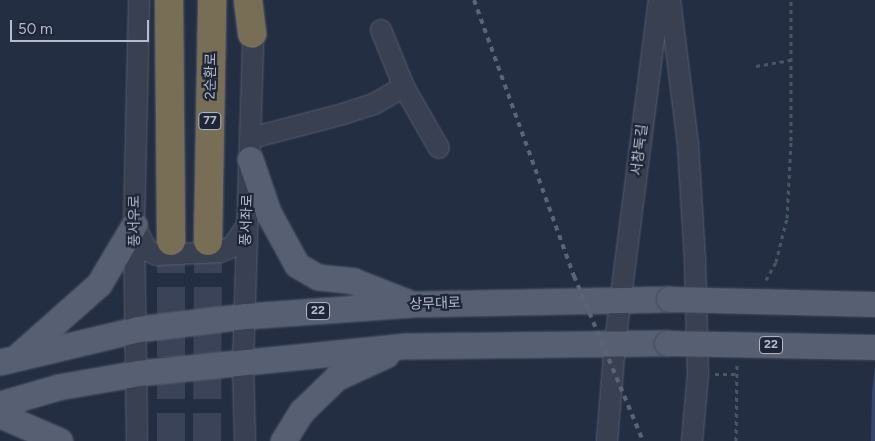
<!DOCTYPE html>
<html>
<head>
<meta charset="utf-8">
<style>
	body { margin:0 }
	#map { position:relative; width:875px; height:441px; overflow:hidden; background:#242e42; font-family:Figtree,"Noto Sans KR",sans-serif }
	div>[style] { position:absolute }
	.water>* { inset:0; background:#37476a }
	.highway-tunnel>* { height:28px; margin-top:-14px; transform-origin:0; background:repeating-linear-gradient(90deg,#3a4357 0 28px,transparent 0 42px) }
	.path>* { height:3px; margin-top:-1.5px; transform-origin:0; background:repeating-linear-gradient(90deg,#455a60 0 4px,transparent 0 8px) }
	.roads { filter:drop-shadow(0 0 1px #565e6f) drop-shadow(0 0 1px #565e6f) }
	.minor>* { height:20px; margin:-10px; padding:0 10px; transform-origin:10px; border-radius:10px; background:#394052 }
	.major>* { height:25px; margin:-12.5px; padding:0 12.5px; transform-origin:12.5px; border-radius:12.5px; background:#575f72 }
	.highway>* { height:28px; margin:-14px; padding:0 14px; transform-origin:14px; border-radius:14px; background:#786e55 }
	.rail>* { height:4px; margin-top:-2px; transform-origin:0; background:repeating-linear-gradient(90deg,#5a6479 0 5px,transparent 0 10px) }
	.bridges { filter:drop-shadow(0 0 1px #42495b) drop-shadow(0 0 1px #42495b) }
	.major-bridge>* { height:25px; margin:-12.5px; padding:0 12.5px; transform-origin:12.5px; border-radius:12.5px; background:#575f72 }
	span { translate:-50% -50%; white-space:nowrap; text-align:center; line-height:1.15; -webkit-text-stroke:4.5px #1d2537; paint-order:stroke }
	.shield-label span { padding:1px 4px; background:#1d2537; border:1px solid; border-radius:4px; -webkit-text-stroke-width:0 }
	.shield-label { font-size:12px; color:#b5bccc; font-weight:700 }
	.street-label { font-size:14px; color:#b5bccc }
	.scale { position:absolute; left:10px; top:20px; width:139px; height:22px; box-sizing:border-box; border:2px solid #b5bccc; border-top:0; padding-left:6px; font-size:15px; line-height:18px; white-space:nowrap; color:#b5bccc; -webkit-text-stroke:4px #1d2537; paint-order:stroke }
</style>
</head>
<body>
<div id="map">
	<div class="water">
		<div style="clip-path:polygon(875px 366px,875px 441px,871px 441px,872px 392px)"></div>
	</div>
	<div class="highway-tunnel">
		<div style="left:171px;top:441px;width:200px;rotate:-90deg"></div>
		<div style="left:207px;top:441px;width:200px;rotate:-89.7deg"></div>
	</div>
	<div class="path">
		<div style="left:756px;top:66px;width:35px;rotate:-10deg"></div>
		<div style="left:766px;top:280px;width:21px;rotate:-61deg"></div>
		<div style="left:776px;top:262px;width:45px;rotate:-76deg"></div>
		<div style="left:787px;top:218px;width:77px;rotate:-87deg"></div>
		<div style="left:791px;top:141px;width:141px;rotate:-90deg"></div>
		<div style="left:715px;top:374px;width:22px"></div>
		<div style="left:736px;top:441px;width:77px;rotate:-89.3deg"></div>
	</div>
	<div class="roads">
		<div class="minor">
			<div style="left:670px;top:0;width:146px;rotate:82.9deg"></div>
			<div style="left:688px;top:145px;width:116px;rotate:86.5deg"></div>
			<div style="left:695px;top:261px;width:113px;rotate:88.5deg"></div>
			<div style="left:698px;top:374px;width:67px;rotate:95.1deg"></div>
			<div style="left:381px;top:30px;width:61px;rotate:68deg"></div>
			<div style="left:404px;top:87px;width:70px;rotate:60.2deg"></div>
			<div style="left:251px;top:138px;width:95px;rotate:-14.6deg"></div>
			<div style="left:343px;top:114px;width:33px;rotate:-18deg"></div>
			<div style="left:374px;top:104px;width:34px;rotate:-30deg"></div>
			<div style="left:136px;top:229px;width:24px;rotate:62deg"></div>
			<div style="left:147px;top:250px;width:11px;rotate:27deg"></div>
			<div style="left:157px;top:255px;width:63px;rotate:-2.7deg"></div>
			<div style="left:220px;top:252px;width:13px;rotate:-23deg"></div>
			<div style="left:232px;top:247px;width:24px;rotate:-55deg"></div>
			<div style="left:137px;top:441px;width:216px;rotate:-90.8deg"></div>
			<div style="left:134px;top:225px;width:225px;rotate:-88.7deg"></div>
			<div style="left:245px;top:441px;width:77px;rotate:-91.5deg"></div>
			<div style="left:243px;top:364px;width:342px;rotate:-88.2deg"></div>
			<div style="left:607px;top:441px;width:98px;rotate:-85.3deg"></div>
			<div style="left:615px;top:343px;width:346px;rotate:-82.7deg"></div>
		</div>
		<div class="major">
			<div style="left:250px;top:159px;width:56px;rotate:71.2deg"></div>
			<div style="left:268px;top:212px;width:60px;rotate:61.3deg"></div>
			<div style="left:297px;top:265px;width:24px;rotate:30deg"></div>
			<div style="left:318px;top:277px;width:36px;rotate:6deg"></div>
			<div style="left:354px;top:281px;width:57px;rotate:21.6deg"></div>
			<div style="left:21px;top:353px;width:104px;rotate:-41.5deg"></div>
			<div style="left:99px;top:284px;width:69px;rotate:-59.3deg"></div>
			<div style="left:0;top:362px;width:142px;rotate:-13.4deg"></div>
			<div style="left:138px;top:329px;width:109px;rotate:-6.9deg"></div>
			<div style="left:246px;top:316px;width:168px;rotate:-4.1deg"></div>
			<div style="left:414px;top:304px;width:255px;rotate:-1.1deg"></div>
			<div style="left:0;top:404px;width:60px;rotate:-16.3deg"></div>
			<div style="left:58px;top:387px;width:81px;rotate:-9.9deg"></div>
			<div style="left:138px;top:373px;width:269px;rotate:-5.8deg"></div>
			<div style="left:406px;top:346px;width:261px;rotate:-0.7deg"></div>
			<div style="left:0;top:415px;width:65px;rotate:23.4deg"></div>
			<div style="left:283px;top:441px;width:36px;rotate:-58deg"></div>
			<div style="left:302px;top:411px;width:47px;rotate:-44.1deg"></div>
			<div style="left:336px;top:378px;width:55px;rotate:-24.7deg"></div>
		</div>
		<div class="highway">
			<div style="left:169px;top:0;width:241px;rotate:89.5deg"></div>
			<div style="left:248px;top:0;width:34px;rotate:83deg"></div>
			<div style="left:208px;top:241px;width:241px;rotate:-89deg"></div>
		</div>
	</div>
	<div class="rail">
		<div style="left:474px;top:0;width:294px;rotate:70.1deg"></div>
		<div style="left:574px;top:276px;width:179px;rotate:67.3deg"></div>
	</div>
	<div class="bridges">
		<div class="major-bridge">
			<div style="left:669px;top:299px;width:206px;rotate:1.4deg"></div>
			<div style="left:667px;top:343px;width:208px;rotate:1.1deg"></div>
		</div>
	</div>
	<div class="shield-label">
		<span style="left:210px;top:121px">77</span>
		<span style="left:318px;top:311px">22</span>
		<span style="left:771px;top:345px">22</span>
	</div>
	<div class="street-label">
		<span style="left:211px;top:76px;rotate:-89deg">2순환로</span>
		<span style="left:640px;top:150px;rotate:-83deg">서창둑길</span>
		<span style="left:247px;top:220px;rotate:-88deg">풍서좌로</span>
		<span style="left:135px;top:221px;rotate:-90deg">풍서우로</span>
		<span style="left:435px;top:304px;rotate:-2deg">상무대로</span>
	</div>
	<div class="scale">50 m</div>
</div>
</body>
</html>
